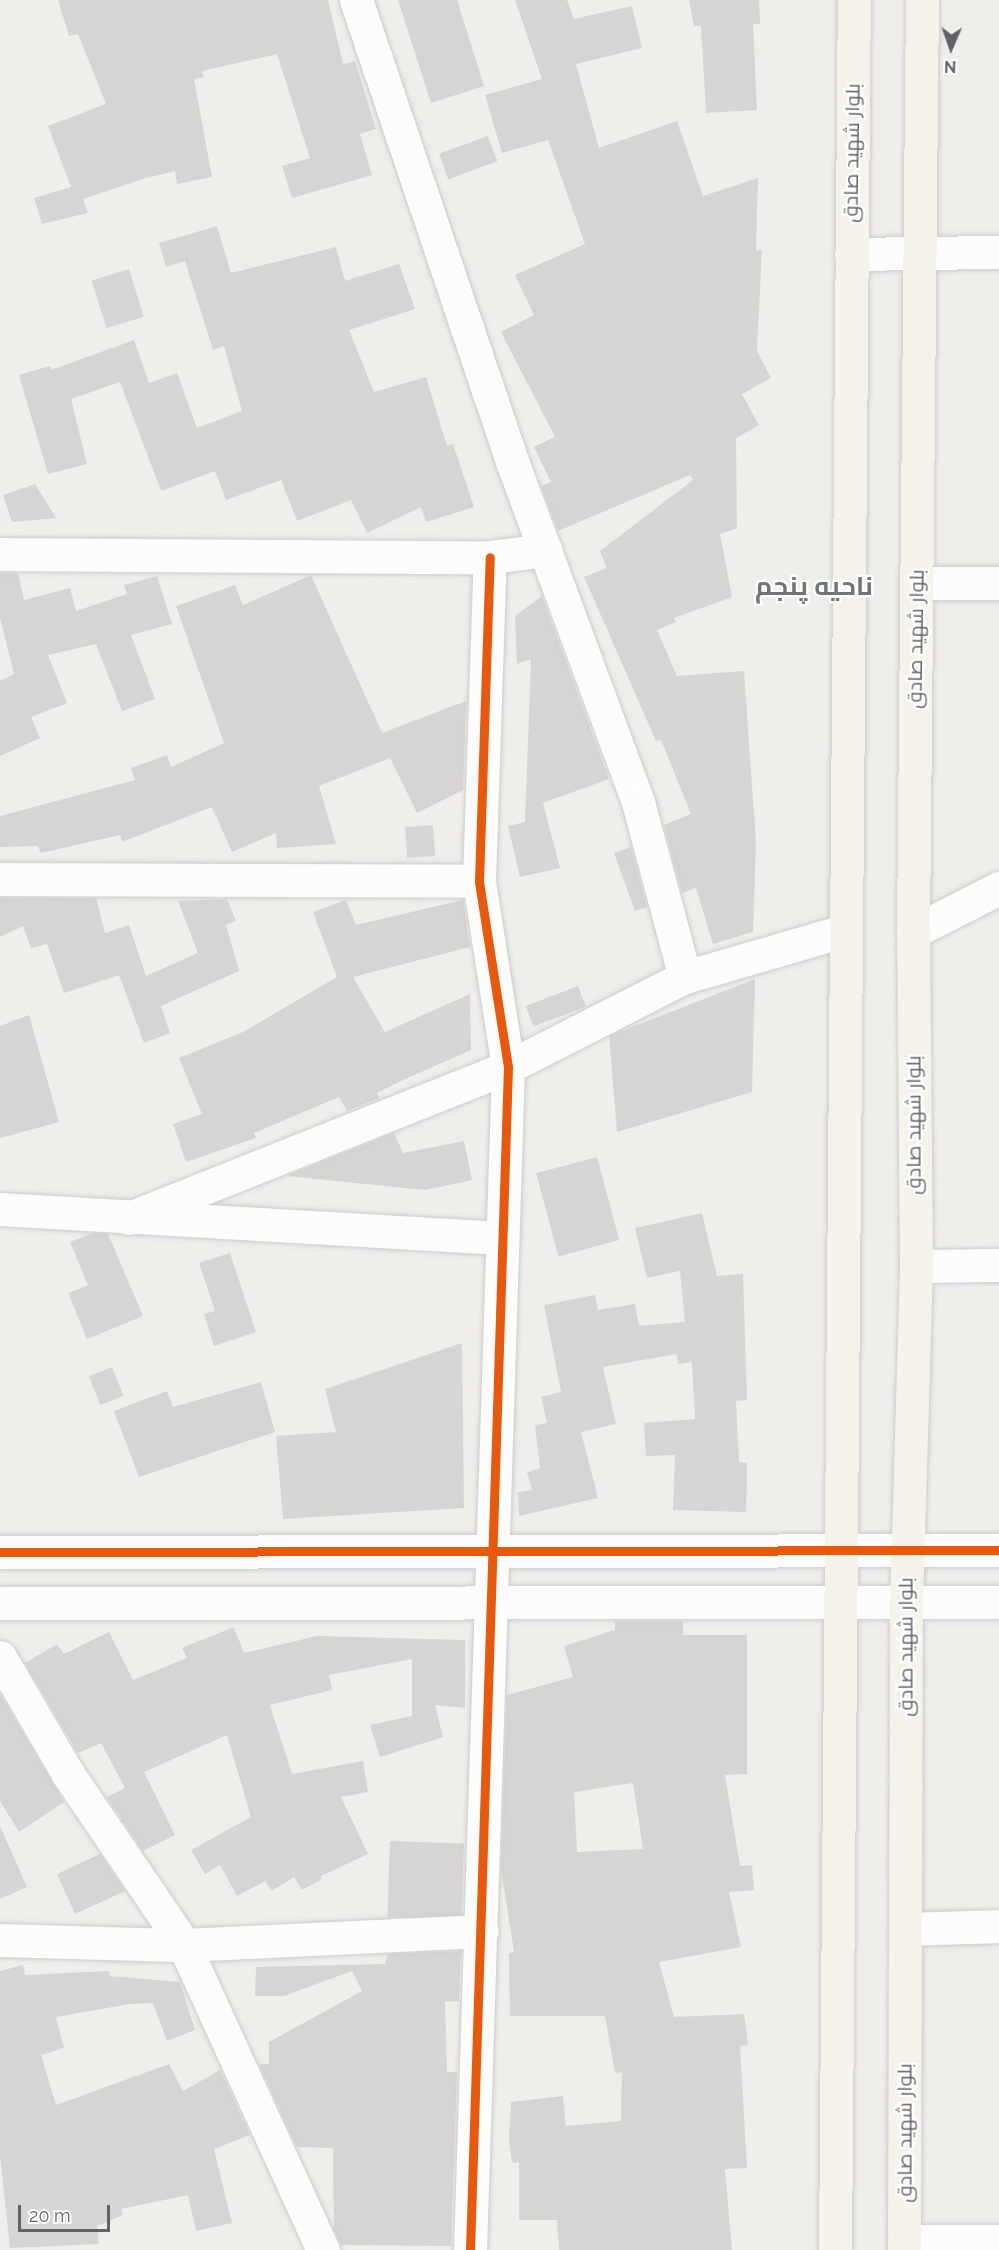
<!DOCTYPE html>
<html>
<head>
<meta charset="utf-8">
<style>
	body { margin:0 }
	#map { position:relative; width:999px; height:2250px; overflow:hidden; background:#efeeea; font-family:Raleway,Cairo,sans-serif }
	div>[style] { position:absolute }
	.building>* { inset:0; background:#d6d5d3; transform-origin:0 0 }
	.roads { filter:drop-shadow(0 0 2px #cbcccc) drop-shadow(0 0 2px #cbcccc) }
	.minor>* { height:33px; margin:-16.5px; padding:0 16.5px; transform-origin:16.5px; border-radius:16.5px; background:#fdfcfc }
	.major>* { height:33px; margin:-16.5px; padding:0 16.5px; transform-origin:16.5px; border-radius:16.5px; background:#f4f2e9 }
	.cycleway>* { height:9px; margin:-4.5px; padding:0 4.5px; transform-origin:4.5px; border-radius:4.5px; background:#e8590c }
	span { translate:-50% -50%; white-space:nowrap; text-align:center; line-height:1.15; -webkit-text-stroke:4.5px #fff; paint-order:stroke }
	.street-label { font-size:20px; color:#5f6368 }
	.district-label { font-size:26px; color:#70757a; font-weight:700 }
	.north { position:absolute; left:921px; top:18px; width:60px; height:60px; -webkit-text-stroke:4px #fff; paint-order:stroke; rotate:182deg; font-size:16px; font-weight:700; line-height:24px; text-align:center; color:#5f6368 }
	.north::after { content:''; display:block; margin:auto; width:21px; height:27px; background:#5f6368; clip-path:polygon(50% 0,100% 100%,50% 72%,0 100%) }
	.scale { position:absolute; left:18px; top:2205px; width:92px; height:27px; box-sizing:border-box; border:3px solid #5f6368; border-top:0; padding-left:8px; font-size:18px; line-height:21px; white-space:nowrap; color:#5f6368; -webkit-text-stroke:4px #fff; paint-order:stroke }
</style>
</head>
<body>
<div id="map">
	<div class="building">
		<div style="clip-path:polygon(58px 0,328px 0,343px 64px,355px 61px,376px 129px,360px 134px,372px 175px,292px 198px,282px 166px,310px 158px,277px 54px,273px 55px,202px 71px,204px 77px,194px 79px,212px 177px,177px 184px,175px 171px,146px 178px,83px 199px,88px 213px,42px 224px,34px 198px,71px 187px,48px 126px,106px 104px,78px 34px,69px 36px)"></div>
		<div style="clip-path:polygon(398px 0,457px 0,484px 86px,431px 103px)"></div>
		<div style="clip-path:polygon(515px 0,567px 0,574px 19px,632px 6px,642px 48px,576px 64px,599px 148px,677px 121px,703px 196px,758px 178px,756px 251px,762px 249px,757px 351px,771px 378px,742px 394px,759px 425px,736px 438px,737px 528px,720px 534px,732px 597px,674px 618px,676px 622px,657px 630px,677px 676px,744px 671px,756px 843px,753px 932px,713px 944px,696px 888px,682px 893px,664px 825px,691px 814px,661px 740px,656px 741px,584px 577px,607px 568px,600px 551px,693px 480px,690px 475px,558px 531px,541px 486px,551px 482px,534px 447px,555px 437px,501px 332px,534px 315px,515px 275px,585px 244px,548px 140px,502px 153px,485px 95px,542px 79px)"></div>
		<div style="clip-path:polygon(689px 0,759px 0,760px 24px,753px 24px,757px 110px,706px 113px,701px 26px,694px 26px)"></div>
		<div style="left:488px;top:136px;width:27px;height:52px;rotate:70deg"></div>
		<div style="clip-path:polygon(217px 226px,231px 273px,336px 247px,345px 281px,399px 264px,415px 309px,349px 330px,374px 392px,426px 377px,447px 446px,453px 444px,474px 507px,426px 522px,421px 507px,367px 533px,351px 500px,297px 521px,281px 480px,226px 500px,215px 471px,161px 491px,120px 382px,71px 399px,87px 464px,48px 474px,19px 375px,50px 366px,51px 370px,134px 340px,149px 383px,177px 373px,197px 428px,242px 411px,224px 346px,213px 350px,185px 261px,166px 267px,159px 243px)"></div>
		<div style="left:129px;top:269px;width:50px;height:39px;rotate:73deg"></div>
		<div style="clip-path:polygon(35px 484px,56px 518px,12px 522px,3px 495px)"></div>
		<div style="clip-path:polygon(0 573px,18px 573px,24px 600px,70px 588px,76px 611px,127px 594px,124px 585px,157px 576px,172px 624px,131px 635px,155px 699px,122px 711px,96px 644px,48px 655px,67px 703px,31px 717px,40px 738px,0 756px,0 681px,14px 674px,0 618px)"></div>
		<div style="clip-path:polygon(311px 575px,382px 733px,466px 701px,463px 790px,417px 813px,390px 758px,319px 786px,336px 844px,277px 848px,276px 833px,232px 852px,212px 807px,122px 842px,120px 835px,41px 853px,38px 846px,0 847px,0 816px,135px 780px,131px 768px,167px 755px,171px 767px,224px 743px,176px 606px,235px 585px,243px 605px)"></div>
		<div style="clip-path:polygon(542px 596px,609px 779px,543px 803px,560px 868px,520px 877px,508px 826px,525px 822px,531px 659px,517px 664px,515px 616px)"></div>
		<div style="left:433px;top:825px;width:31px;height:28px;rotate:86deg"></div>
		<div style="clip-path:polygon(631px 847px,647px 907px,635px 911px,614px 853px)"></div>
		<div style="clip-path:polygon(0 898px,96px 898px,105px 933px,129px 925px,146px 976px,198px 953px,178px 901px,227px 899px,236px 921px,226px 925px,239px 971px,161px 1006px,170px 1033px,144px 1043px,119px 975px,64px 993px,47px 944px,31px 948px,23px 926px,0 937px)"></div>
		<div style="clip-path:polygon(346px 900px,356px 925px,463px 900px,470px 947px,353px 977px,385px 1032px,470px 994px,471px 1050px,401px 1081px,377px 1093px,379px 1098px,347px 1111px,339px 1097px,254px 1133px,256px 1138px,186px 1162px,173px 1124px,202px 1114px,179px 1058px,243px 1032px,337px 977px,313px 912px)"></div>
		<div style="clip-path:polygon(755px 979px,752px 1092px,617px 1132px,609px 1036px)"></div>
		<div style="left:578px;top:986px;width:22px;height:56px;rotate:69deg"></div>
		<div style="clip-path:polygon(29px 1015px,59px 1122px,0 1138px,0 1026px)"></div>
		<div style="clip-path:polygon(394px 1133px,403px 1153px,464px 1141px,472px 1180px,425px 1190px,287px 1176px)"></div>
		<div style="left:597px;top:1157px;width:86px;height:63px;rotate:75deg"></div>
		<div style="clip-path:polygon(702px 1213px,717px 1276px,743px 1274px,747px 1400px,736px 1401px,739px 1462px,747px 1463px,746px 1512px,673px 1510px,675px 1455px,646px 1456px,644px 1423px,695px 1419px,692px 1362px,678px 1364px,677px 1354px,603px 1367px,616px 1424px,581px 1432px,598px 1498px,519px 1516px,518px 1492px,532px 1490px,527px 1472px,540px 1468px,535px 1425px,547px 1423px,541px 1397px,561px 1392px,544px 1305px,595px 1295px,598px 1310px,635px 1304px,639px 1326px,685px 1322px,680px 1271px,647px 1278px,635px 1228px)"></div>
		<div style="clip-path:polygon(93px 1233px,108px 1234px,143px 1316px,87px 1339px,68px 1293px,88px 1285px,70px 1242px)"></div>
		<div style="clip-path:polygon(230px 1253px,256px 1332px,214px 1346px,204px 1314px,215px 1311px,199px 1263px)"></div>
		<div style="clip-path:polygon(462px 1343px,464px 1508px,283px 1519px,276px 1436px,336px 1432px,325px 1389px)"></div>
		<div style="left:112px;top:1367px;width:31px;height:25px;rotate:68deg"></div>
		<div style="clip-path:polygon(261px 1382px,275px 1432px,139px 1477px,114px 1411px,167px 1391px,173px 1407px)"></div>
		<div style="clip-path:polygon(evenodd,615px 1621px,683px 1621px,683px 1635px,747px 1635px,747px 1774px,725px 1775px,740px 1866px,752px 1865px,754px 1890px,729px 1892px,741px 1947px,659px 1962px,674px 2017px,744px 2014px,748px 2045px,740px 2046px,747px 2168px,725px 2169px,732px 2250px,559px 2250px,557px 2220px,519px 2220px,519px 2162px,512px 2163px,509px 2138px,511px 2102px,563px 2096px,566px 2126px,621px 2121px,622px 2072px,615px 2073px,605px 2016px,510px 2016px,509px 1953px,514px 1952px,501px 1868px,507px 1695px,573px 1677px,564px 1646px,615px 1630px,615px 1621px,633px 1783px,643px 1849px,577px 1852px,574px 1792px,633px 1783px)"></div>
		<div style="clip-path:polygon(234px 1627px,244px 1653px,317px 1636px,465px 1640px,465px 1708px,435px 1705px,443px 1737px,380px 1757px,370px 1725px,412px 1716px,412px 1659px,329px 1675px,332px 1690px,270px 1705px,292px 1774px,363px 1761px,368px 1792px,341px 1797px,368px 1854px,321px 1876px,322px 1879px,302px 1890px,294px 1877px,272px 1891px,265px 1881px,237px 1896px,220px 1865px,205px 1874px,191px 1850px,251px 1817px,227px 1735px,144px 1772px,175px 1835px,143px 1851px,107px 1797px,125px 1788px,101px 1743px,78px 1753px,25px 1663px,57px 1644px,64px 1654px,109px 1632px,133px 1680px,187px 1658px,182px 1648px)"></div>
		<div style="clip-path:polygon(0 1694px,64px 1802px,19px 1832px,0 1801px)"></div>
		<div style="clip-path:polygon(0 1826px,27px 1887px,0 1899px)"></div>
		<div style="left:390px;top:1841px;width:74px;height:76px;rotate:2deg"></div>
		<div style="clip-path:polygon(100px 1854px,125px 1891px,75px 1914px,57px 1874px)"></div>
		<div style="clip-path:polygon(461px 1951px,459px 2001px,445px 2002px,447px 2072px,457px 2072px,451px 2246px,341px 2245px,334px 2230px,333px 2148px,297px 2147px,259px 2064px,269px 2064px,269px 2042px,362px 1991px,352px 1971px,284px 1996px,255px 1996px,256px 1967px,385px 1964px,388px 1954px)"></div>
		<div style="clip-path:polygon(23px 1965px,25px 1975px,109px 1971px,110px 1976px,180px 1982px,195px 2030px,167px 2041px,153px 2003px,130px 2004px,56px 2017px,64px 2048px,41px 2055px,56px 2105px,169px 2064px,183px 2091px,220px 2070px,250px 2135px,214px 2149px,232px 2223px,196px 2231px,188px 2195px,121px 2209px,123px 2215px,97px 2226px,99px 2244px,10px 2248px,0 2156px,0 1971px)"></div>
	</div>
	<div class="roads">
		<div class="minor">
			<div style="left:356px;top:0;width:490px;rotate:71.3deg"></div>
			<div style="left:513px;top:464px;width:360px;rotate:69.7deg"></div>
			<div style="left:638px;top:802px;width:181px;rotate:75deg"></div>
			<div style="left:851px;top:254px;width:148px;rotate:-0.8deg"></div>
			<div style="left:0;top:554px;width:490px;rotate:0.4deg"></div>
			<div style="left:490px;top:557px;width:56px;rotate:-7.1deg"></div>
			<div style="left:916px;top:583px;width:83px"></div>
			<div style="left:0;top:879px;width:479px;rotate:0.2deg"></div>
			<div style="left:913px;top:932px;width:97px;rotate:-27.1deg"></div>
			<div style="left:0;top:1209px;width:503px;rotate:3.31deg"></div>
			<div style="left:129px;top:1218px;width:408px;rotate:-21.7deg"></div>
			<div style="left:508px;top:1067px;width:199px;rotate:-27deg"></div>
			<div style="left:685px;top:977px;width:165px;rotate:-16.2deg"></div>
			<div style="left:916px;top:1266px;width:83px;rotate:-0.7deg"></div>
			<div style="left:0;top:1552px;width:999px;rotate:-0.11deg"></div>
			<div style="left:0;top:1603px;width:999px;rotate:-0.06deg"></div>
			<div style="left:0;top:1657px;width:135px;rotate:59.8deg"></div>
			<div style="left:68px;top:1774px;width:207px;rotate:55.8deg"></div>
			<div style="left:184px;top:1945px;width:335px;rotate:65.5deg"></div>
			<div style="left:905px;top:1929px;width:94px;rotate:-1.8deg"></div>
			<div style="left:0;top:1940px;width:184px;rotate:1.6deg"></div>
			<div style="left:184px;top:1945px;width:298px;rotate:-2.7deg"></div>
			<div style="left:904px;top:2241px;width:95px"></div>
			<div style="left:470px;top:2250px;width:1184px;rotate:-88.16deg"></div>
			<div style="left:508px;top:1067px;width:188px;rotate:-98.9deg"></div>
			<div style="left:479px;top:881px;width:324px;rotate:-88.1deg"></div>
		</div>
		<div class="major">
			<div style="left:835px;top:2250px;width:2250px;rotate:-89.52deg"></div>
			<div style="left:904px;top:2250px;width:646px;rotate:-89.82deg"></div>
			<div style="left:906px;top:1604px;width:338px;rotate:-88.3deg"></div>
			<div style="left:916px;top:1266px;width:334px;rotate:-90.5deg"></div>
			<div style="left:913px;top:932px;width:932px;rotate:-89.45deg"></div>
		</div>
	</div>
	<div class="cycleway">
		<div style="left:0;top:1552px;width:999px;rotate:-0.11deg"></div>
		<div style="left:470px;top:2250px;width:1184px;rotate:-88.16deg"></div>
		<div style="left:508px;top:1067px;width:188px;rotate:-98.9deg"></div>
		<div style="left:479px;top:881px;width:324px;rotate:-88.1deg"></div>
	</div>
	<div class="street-label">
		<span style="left:852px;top:153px;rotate:-89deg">بلوار شهید صادق</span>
		<span style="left:916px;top:639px;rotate:-89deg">بلوار شهید صادق</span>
		<span style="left:914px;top:1125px;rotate:-90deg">بلوار شهید صادق</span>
		<span style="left:906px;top:1647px;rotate:-90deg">بلوار شهید صادق</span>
		<span style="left:905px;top:2133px;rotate:-90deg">بلوار شهید صادق</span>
	</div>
	<div class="district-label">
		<span style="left:814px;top:587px">ناحیه پنجم</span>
	</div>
	<div class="north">N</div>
	<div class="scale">20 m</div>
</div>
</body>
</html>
